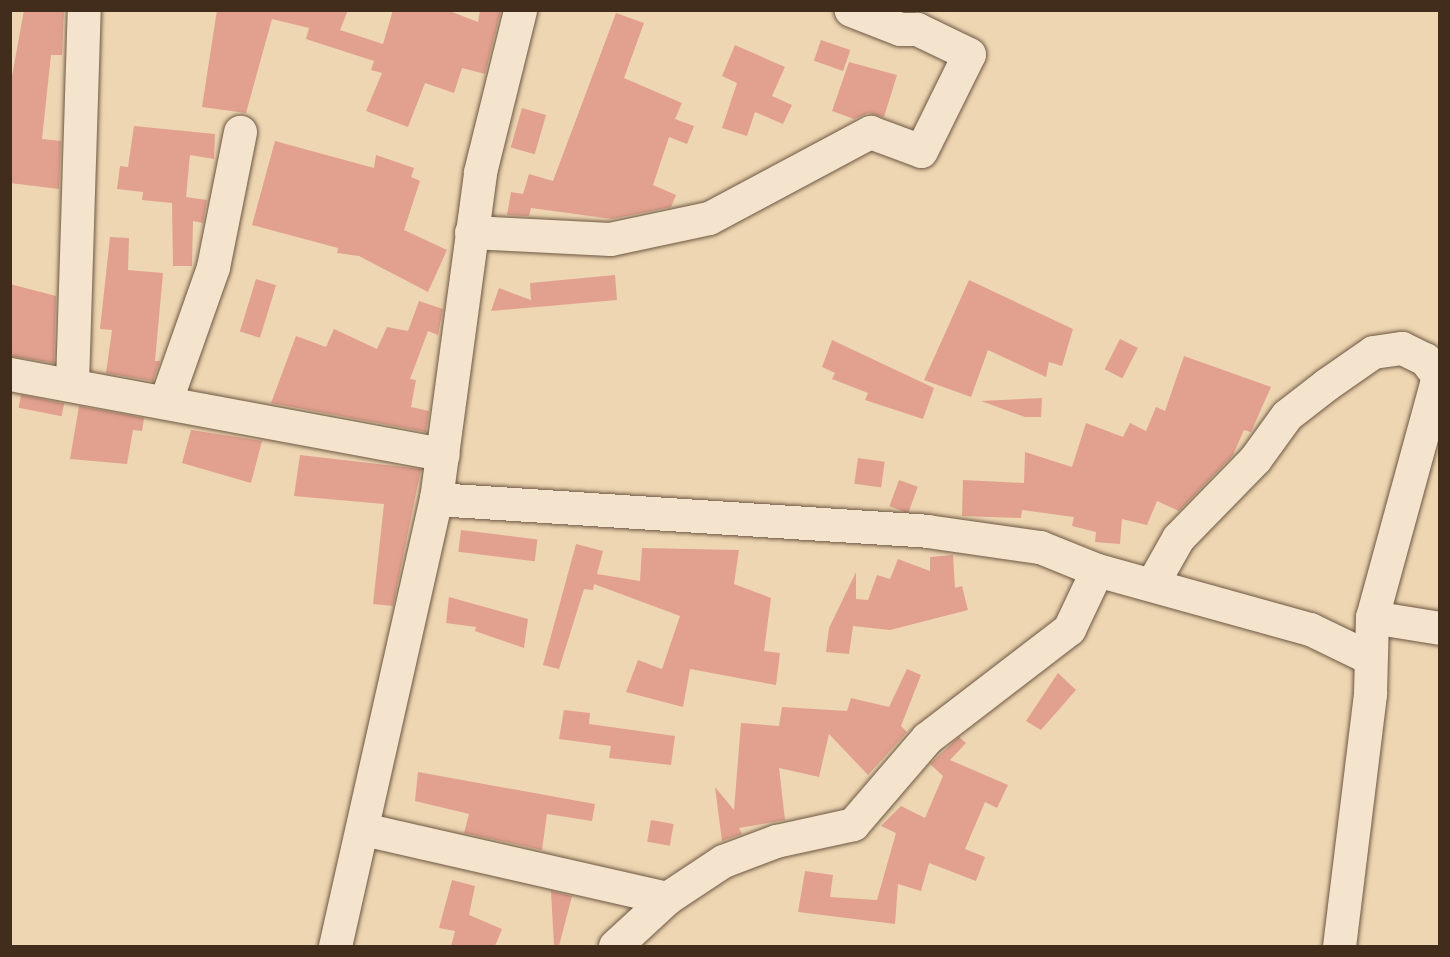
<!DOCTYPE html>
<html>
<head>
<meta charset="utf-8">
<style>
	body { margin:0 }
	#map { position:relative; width:1450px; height:957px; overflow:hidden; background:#eed6b2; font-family:"EB Garamond",serif }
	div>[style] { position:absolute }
	.building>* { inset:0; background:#e2a18e; transform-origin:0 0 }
	.roads { filter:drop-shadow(0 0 2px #6d5742) drop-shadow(0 0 2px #6d5742) }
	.minor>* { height:33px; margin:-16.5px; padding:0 16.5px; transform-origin:16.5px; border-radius:16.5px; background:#f4e4cd }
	span { translate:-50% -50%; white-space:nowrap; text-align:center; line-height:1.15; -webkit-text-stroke:4.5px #f4e4cd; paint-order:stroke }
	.frame { position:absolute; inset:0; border:12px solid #422d1d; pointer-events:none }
</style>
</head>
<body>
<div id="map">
	<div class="building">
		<div style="clip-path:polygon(24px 10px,64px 10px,62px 55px,51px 55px,42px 139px,61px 141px,59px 189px,10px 183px,10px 87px)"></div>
		<div style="clip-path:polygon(217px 10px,348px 10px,340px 30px,383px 44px,393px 10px,447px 10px,478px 22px,480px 10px,501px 10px,485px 74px,462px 68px,454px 93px,425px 83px,408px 127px,366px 111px,382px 73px,371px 70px,374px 61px,306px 39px,309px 28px,272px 19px,246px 113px,202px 107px)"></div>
		<div style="clip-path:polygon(616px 13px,644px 23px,624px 78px,682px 103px,675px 119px,694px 126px,687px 144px,669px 137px,653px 185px,676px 195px,671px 207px,612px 219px,531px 208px,529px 216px,507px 215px,511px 192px,523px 194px,529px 174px,553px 181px)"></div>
		<div style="left:821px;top:40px;width:31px;height:22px;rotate:19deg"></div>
		<div style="clip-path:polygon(735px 45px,785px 67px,772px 96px,792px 105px,783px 124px,755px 112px,747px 136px,722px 128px,737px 83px,722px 76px)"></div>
		<div style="clip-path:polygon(849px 62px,897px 75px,884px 117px,868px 113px,854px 119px,832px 111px)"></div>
		<div style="left:522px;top:108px;width:25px;height:41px;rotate:16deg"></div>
		<div style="clip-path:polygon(134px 126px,215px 134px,214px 159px,190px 155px,186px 197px,207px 200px,203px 223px,193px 221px,192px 266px,173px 266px,172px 203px,142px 200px,143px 192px,117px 189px,120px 166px,128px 167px)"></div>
		<div style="clip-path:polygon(275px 141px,374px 168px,376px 155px,414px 168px,411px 177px,420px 181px,404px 230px,447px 250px,428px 292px,359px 256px,337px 253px,338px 248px,252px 225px)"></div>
		<div style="clip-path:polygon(110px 237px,129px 238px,128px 270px,163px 273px,155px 361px,160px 361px,153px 381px,106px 373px,112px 330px,100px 329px)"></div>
		<div style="clip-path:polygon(615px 275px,617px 300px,491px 311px,499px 288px,531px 300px,530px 283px)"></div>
		<div style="left:256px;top:279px;width:21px;height:55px;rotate:17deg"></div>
		<div style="clip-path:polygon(969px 280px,1073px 329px,1062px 366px,1049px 362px,1046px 377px,988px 350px,971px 397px,924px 380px)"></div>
		<div style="clip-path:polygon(10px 284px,56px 296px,54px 363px,10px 356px)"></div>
		<div style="clip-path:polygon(419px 301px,443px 309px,438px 335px,428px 331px,410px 379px,416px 380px,411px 407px,429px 411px,426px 432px,271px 403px,296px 336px,326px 347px,334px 329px,377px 349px,387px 327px,408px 331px)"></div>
		<div style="left:1120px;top:339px;width:20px;height:34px;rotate:27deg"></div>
		<div style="clip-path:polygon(832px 340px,934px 388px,923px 419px,865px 400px,868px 393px,832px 379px,835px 373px,822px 367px)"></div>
		<div style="clip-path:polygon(1184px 356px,1271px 387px,1251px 432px,1244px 430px,1233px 455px,1179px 511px,1157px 501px,1147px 525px,1122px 519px,1120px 544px,1095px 542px,1096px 532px,1072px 526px,1074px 517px,1022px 510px,1021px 518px,962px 516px,963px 480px,1024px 483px,1025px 452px,1072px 467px,1086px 423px,1123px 437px,1130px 423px,1146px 431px,1156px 407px,1165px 411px)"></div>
		<div style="left:21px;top:395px;width:44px;height:13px;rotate:11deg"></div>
		<div style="clip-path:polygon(1042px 398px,1041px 417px,1025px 417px,981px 401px)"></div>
		<div style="clip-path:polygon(79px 406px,144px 418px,142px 431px,133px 430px,127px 464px,70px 459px)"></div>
		<div style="clip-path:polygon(191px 430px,262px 441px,251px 483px,182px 463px)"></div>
		<div style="clip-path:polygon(300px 455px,421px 469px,393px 606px,373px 604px,384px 504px,294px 496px)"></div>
		<div style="left:858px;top:458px;width:27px;height:26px;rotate:8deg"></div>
		<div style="left:899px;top:480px;width:20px;height:28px;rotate:20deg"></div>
		<div style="left:461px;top:530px;width:77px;height:22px;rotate:7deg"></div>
		<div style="clip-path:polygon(576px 544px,603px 551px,597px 574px,640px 581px,642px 548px,739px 550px,734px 584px,771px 598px,764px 651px,780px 653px,776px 685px,690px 669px,683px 707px,626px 692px,638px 660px,662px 669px,680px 616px,594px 584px,593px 590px,584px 589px,559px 669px,543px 665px)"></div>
		<div style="clip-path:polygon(953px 555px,955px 588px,962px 586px,968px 610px,890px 630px,853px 626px,849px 654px,826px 652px,829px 628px,856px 572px,856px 599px,868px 600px,877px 575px,890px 579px,898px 559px,930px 571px,930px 557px)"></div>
		<div style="clip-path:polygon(449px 597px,528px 619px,524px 648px,475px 631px,476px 627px,446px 623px)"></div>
		<div style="clip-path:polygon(907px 669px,921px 675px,901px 726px,907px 732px,868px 775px,829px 734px,819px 777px,779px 768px,785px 820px,739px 828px,742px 834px,722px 841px,715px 787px,734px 810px,741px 723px,779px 726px,782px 707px,847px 711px,851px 698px,889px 707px)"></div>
		<div style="clip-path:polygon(1058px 673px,1076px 690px,1041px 730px,1026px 721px)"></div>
		<div style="clip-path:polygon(564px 710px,590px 713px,589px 724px,675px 736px,671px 765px,609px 758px,611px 746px,559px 739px)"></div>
		<div style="clip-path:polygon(959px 737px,966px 743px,950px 760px,1008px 785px,997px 808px,985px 802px,965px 849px,985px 857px,976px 881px,929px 863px,921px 891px,898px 884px,895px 924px,798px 912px,805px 871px,833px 875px,830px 897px,877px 900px,896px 833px,881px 826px,901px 806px,925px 818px,943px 776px,930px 764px)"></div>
		<div style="clip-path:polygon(418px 772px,595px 804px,592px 821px,547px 814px,542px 850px,464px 833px,469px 814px,415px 801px)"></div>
		<div style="left:651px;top:820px;width:23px;height:22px;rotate:10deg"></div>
		<div style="clip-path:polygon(452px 880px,475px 886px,469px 915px,502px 929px,495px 946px,451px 946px,455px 931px,439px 928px)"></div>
		<div style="clip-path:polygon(551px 891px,572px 896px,559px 946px,554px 946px)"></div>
	</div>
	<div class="roads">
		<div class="minor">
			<div style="left:471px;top:232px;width:139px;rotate:2.9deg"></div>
			<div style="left:610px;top:239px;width:101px;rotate:-12deg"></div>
			<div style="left:709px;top:218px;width:183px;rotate:-28.1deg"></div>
			<div style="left:870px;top:132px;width:54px;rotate:20.4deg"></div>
			<div style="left:921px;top:151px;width:108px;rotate:-63.7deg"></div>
			<div style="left:969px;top:54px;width:58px;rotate:-154.3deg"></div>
			<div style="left:917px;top:29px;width:17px;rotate:180deg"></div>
			<div style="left:900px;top:29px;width:53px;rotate:-158.8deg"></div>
			<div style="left:10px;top:374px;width:440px;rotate:10.5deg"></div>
			<div style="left:72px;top:383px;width:373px;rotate:-88.2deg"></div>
			<div style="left:166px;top:400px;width:141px;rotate:-70.5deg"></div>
			<div style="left:213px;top:267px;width:138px;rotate:-78.7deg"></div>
			<div style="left:436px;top:499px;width:492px;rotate:3.7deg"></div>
			<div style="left:927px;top:531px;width:114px;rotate:8.1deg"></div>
			<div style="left:1040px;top:547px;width:61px;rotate:22deg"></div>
			<div style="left:1097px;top:570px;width:221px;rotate:15.5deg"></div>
			<div style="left:1310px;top:629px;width:67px;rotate:25.8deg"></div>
			<div style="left:1152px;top:584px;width:53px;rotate:-60.5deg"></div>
			<div style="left:1178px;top:538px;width:110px;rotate:-45.7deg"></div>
			<div style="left:1255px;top:459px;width:54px;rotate:-54deg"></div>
			<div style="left:1287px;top:415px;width:51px;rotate:-37.8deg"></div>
			<div style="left:1327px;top:384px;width:56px;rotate:-34.8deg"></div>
			<div style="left:1373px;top:352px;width:29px;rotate:-8deg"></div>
			<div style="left:1402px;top:348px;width:25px;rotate:26deg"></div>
			<div style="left:1425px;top:359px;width:21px;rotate:53deg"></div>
			<div style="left:1438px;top:376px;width:250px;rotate:105.3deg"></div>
			<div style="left:1372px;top:617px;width:77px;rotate:91.5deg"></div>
			<div style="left:1370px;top:694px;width:254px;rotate:97deg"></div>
			<div style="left:1372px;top:617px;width:69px;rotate:9.2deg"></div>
			<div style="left:363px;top:829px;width:312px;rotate:12.8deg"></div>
			<div style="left:335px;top:946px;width:458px;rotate:-77.3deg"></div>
			<div style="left:436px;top:499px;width:330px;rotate:-82.3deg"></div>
			<div style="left:480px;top:172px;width:167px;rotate:-76.1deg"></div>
			<div style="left:615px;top:946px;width:71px;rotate:-42.7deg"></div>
			<div style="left:667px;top:898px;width:67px;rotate:-33.5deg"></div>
			<div style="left:723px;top:861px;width:57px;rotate:-20.7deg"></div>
			<div style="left:776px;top:841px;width:79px;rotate:-12.4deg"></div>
			<div style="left:853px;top:824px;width:113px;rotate:-49.3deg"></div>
			<div style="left:927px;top:738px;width:179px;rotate:-37.5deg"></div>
			<div style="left:1069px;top:629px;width:65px;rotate:-64.6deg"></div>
		</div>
	</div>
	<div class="frame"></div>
</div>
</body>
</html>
